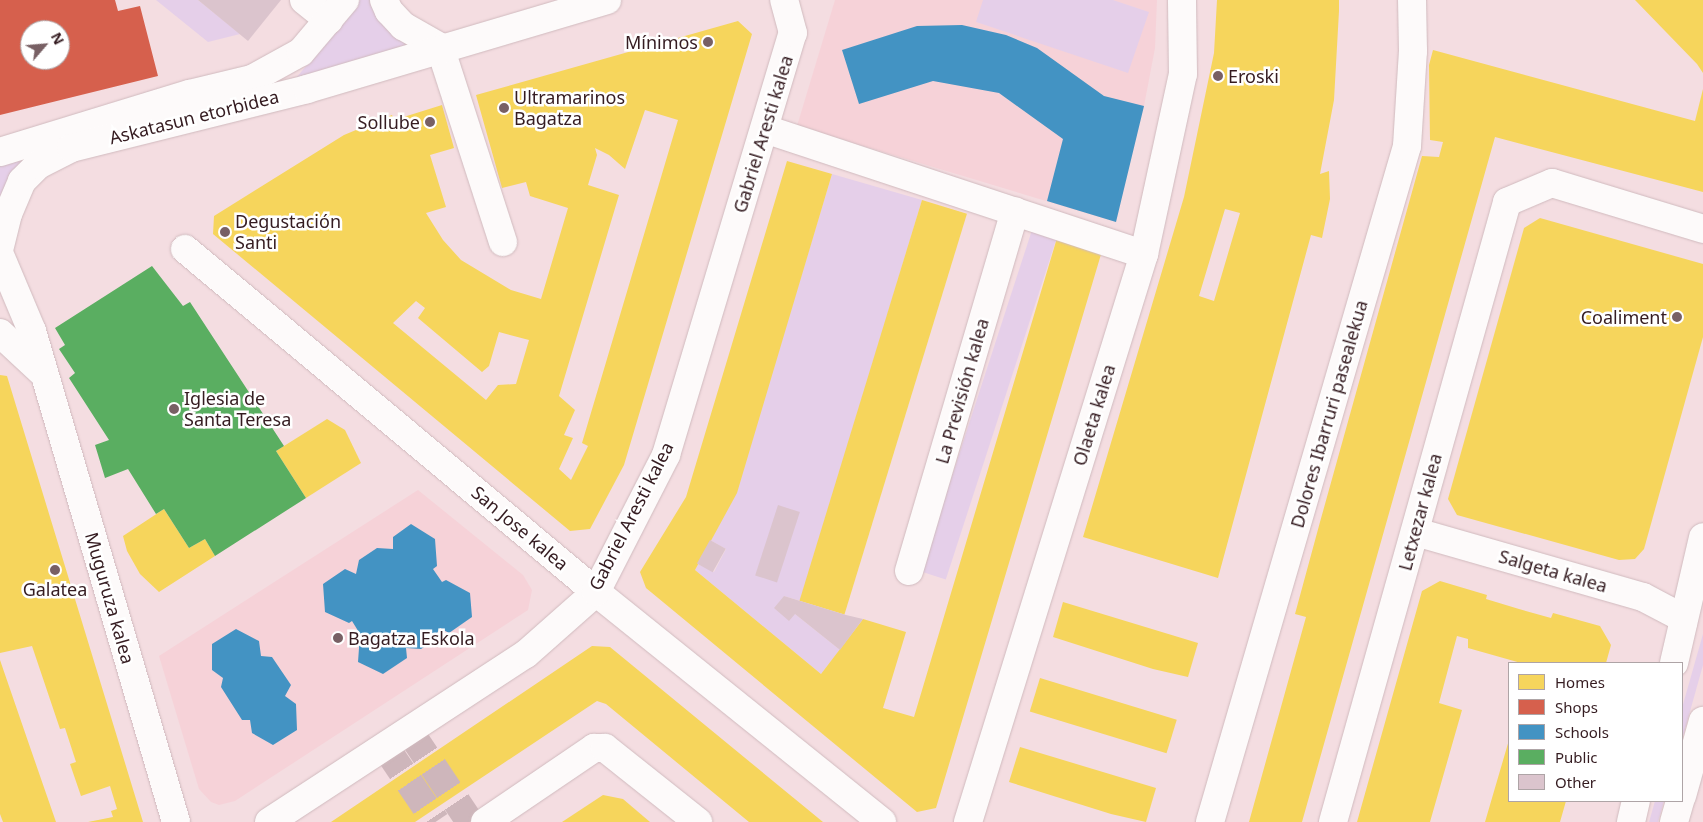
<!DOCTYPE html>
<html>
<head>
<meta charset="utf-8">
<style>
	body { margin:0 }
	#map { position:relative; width:1703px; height:822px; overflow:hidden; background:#f4dde1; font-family:"Noto Sans",sans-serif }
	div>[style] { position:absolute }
	.built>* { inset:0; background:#f6d2d8 }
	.green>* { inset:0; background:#e5cfe9; transform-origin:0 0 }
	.homes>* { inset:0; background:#f6d55c; transform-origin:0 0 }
	.shops>* { inset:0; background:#d6604d }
	.schools>* { inset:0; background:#4393c3 }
	.public>* { inset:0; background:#5aae61 }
	.building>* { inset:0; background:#dbc4cd; transform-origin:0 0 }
	.street-tunnel>* { height:28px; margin-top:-14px; transform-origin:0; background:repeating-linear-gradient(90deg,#ceb6bb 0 28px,transparent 0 42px) }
	.roads { filter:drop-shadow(0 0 1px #d0babe) drop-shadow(0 0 1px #d0babe) }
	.street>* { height:28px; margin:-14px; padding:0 14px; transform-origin:14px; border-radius:14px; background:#fdfafa }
	.secondary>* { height:28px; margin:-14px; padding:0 14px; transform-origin:14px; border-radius:14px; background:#fdfafa }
	.dots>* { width:14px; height:14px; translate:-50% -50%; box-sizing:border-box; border:2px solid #fff; border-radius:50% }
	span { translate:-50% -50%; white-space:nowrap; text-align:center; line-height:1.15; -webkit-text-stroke:5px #fff; paint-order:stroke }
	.poi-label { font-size:18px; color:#351c21 }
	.right { translate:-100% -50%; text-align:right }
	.left { translate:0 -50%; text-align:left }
	.street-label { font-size:18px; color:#351c21 }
	.legend { position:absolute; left:1508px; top:662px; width:175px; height:140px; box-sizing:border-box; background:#fff; border:1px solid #aea4a6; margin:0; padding:6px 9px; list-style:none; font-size:15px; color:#351c21 }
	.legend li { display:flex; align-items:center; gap:10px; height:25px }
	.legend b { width:25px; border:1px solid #aea4a6 }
	.north { position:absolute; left:20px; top:20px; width:50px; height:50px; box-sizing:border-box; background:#fff; border:1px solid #aea4a6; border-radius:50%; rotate:63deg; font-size:14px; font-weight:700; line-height:20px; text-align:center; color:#351c21 }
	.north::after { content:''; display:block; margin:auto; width:18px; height:22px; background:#786064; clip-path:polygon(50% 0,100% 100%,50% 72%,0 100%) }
</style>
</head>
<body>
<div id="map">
	<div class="built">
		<div style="clip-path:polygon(835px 0,1157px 0,1155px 48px,1144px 106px,1116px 222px,797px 126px)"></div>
		<div style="clip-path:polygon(418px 490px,523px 575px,532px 590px,528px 610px,235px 801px,219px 805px,211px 802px,199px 789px,159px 656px)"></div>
	</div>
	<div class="green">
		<div style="clip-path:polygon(156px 0,198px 0,240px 34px,208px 42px)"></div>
		<div style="clip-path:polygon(360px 0,370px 0,392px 33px,410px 47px,297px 77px)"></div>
		<div style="clip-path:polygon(983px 0,1113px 0,1149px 12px,1128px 73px,976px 22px)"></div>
		<div style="clip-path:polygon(42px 146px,0 207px,0 159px)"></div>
		<div style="clip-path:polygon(832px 174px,922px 200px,801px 601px,784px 596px,795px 614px,840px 650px,821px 674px,695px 570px,698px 564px,714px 572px,726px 549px,710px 540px,784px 333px)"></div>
		<div style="left:1032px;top:230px;width:26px;height:359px;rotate:18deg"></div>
		<div style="clip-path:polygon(1703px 634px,1703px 665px,1682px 740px,1682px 708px)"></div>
		<div style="clip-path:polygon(1655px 801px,1664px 801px,1658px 822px,1649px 822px)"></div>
	</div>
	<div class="homes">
		<div style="clip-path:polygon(evenodd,1217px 0,1339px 0,1339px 11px,1334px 100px,1320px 174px,1329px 171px,1330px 199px,1322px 238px,1311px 235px,1218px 578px,1083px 537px,1184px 197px,1214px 53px,1217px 0,1225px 209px,1240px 213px,1214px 301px,1199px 296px,1225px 209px)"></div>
		<div style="clip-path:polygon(1635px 0,1703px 0,1703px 73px,1697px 64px)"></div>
		<div style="clip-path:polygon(evenodd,738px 21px,752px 34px,624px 465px,590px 529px,570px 531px,213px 234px,214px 216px,344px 135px,392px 115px,394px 120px,442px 105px,454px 148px,430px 155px,446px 207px,426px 213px,443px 240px,461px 260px,511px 290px,541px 299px,568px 208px,530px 196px,526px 182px,502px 188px,476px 95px,738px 21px,645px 110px,678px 120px,582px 443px,588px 446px,571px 480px,559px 469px,573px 438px,564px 435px,575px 410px,559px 396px,619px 195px,588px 185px,597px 155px,595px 148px,609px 155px,625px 169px,645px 110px,738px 21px,416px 301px,425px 308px,418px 318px,482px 372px,489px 366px,499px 332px,529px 340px,516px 384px,498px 385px,486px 400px,393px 323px,416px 301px)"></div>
		<div style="clip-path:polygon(1433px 50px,1695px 121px,1703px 89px,1703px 192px,1495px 137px,1302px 822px,1249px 822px,1306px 617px,1295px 614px,1320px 522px,1422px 156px,1439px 157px,1443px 142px,1430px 140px,1429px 65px)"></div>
		<div style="clip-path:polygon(787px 161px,832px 174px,737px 493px,695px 570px,821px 674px,863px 619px,906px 632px,883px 708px,914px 717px,1057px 238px,1102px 251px,936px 808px,917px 812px,646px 588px,640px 572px,686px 497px)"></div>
		<div style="left:922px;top:200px;width:47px;height:419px;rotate:17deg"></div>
		<div style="clip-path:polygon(1540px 218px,1703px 264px,1703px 337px,1644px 549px,1635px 559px,1619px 560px,1457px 515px,1448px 499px,1524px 228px)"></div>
		<div style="clip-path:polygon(0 375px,7px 376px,143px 822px,88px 822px,113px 817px,111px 811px,117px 809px,110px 786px,81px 796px,70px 764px,76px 762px,65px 728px,60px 729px,32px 646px,0 653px)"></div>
		<div style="clip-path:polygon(327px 419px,345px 430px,361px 463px,306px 498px,276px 451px)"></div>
		<div style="clip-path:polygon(164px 509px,189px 548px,205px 539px,215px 556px,159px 592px,140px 574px,127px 551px,123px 536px)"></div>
		<div style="clip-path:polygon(1440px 581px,1487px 595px,1486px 599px,1519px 609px,1551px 618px,1553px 613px,1600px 626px,1611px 645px,1606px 663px,1521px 663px,1468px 648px,1468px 639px,1457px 636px,1439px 703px,1462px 710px,1430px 822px,1357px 822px,1422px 591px)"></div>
		<div style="clip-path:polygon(1063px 602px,1198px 643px,1188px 677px,1153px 669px,1053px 637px)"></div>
		<div style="clip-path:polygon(592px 646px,610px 647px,823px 822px,749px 822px,606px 704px,597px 701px,415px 822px,331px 822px)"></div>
		<div style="clip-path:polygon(0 660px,31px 750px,56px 822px,3px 822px,0 814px)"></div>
		<div style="left:1040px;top:678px;width:143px;height:35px;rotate:17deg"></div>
		<div style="clip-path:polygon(1509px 740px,1509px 801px,1566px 801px,1560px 822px,1485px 822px)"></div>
		<div style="clip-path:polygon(1020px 747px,1156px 788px,1146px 822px,1111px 814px,1009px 782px)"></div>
		<div style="clip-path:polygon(603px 795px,623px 799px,650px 822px,562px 822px)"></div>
	</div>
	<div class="shops">
		<div style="clip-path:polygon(evenodd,0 0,115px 0,118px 11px,140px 6px,158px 76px,0 115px,0 0,30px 30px,60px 30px,60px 60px,30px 60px,30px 30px)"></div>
	</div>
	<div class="schools">
		<div style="clip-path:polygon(962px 25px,1006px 35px,1037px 48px,1104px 96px,1144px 106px,1116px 222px,1047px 201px,1063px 139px,999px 93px,933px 81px,859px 104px,842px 50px,917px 26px)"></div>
		<div style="clip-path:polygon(411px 524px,435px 539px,437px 566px,433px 569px,442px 582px,446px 580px,470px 593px,472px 617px,449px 633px,440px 628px,432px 642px,421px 649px,406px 648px,407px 658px,383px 674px,358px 662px,360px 634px,352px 621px,349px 623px,325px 612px,323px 584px,345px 569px,356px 574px,359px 560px,377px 548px,393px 549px,393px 537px)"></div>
		<div style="clip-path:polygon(236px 629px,259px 641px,261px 656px,272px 657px,291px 685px,285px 696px,296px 704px,297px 730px,273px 745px,252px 733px,250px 720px,242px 720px,221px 687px,223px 678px,212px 670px,212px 644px)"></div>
	</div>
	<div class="public">
		<div style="clip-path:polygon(152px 266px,183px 306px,190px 302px,284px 446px,276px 451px,306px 498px,215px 556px,205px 539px,189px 548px,164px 509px,156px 514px,128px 469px,105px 478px,95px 445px,109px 440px,69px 378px,75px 373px,59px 349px,65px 345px,55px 328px)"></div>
	</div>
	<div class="building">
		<div style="clip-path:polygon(198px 0,281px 0,248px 41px)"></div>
		<div style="left:778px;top:505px;width:23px;height:74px;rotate:18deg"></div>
		<div style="left:710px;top:540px;width:18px;height:27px;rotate:29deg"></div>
		<div style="clip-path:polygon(784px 596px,846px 615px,863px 619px,840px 650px,795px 614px,789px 621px,774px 608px)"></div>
	</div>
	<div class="street-tunnel">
		<div style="left:410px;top:732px;width:108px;rotate:56.3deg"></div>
		<div style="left:386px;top:748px;width:89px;rotate:56deg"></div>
	</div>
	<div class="roads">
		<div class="street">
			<div style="left:304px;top:0;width:32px;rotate:39deg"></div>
			<div style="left:440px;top:47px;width:205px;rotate:72.1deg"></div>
			<div style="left:765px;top:129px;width:399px;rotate:18.3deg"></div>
			<div style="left:185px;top:249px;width:535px;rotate:39.85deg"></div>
			<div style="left:596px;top:592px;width:367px;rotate:38.8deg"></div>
			<div style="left:0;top:255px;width:82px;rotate:67.2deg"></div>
			<div style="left:32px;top:331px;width:512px;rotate:73.65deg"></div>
			<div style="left:0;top:333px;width:59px;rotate:42.9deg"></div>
			<div style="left:1416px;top:532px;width:236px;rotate:16deg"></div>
			<div style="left:1643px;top:597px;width:41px;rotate:27.8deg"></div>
			<div style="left:1679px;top:616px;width:8px;rotate:60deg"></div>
			<div style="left:909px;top:571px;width:375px;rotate:-73.6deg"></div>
			<div style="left:1674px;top:663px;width:129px;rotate:-77deg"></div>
			<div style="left:1682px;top:796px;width:78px;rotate:-74.4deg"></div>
			<div style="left:269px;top:822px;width:307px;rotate:-33.2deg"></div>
			<div style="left:526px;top:654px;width:94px;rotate:-41.5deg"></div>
			<div style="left:596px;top:592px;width:154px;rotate:-62.9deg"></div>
			<div style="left:666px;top:455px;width:441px;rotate:-73.3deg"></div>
			<div style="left:793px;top:33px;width:34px;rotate:-105deg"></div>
			<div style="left:485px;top:822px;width:132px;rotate:-34.2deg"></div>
			<div style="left:594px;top:748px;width:11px"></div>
			<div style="left:605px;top:748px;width:119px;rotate:38.5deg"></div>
			<div style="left:968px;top:822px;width:595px;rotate:-72.78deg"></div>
			<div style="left:1144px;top:254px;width:184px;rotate:-77.8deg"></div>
			<div style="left:1183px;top:74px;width:74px;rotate:-90.8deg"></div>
			<div style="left:1210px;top:822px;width:704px;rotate:-73.75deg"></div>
			<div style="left:1407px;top:146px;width:95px;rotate:-86.4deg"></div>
			<div style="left:1413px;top:51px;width:51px;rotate:-91.1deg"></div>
			<div style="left:1333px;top:822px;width:644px;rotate:-74.32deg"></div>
			<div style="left:1507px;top:202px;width:49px;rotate:-22.9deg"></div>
			<div style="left:1552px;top:183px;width:158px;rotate:16.9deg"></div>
			<div style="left:1631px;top:822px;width:22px;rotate:-77deg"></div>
			<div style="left:1674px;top:822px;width:22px;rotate:-74deg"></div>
		</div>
		<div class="secondary">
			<div style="left:384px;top:0;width:12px;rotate:66deg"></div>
			<div style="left:389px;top:11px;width:21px;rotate:47deg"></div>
			<div style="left:403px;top:26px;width:43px;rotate:29.6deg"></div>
			<div style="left:0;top:152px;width:198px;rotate:-17.1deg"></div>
			<div style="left:189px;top:94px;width:65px;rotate:-13.4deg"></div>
			<div style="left:252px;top:79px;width:56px;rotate:-28.9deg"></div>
			<div style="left:301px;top:52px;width:68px;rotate:-49.8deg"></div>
			<div style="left:0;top:246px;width:33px;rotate:-76deg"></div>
			<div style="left:8px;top:214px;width:36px;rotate:-67deg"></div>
			<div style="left:22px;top:181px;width:23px;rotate:-45deg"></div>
			<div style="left:38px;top:165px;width:37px;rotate:-27deg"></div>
			<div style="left:71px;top:148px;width:243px;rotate:-14deg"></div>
			<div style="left:307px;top:89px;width:313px;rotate:-16.5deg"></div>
		</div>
	</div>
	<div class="dots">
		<div style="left:708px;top:42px;background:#786064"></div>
		<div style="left:1218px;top:76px;background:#786064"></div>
		<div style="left:504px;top:108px;background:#786064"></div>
		<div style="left:430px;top:122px;background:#786064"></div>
		<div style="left:225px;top:232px;background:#786064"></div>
		<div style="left:1677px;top:317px;background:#786064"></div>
		<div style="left:174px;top:409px;background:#786064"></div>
		<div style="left:55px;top:570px;background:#786064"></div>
		<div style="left:338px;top:638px;background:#786064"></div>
	</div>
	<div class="poi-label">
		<span class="right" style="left:698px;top:42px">Mínimos</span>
		<span class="left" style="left:1228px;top:76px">Eroski</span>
		<span class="left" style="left:514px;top:108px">Ultramarinos<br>Bagatza</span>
		<span class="right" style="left:420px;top:122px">Sollube</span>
		<span class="left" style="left:235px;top:232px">Degustación<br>Santi</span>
		<span class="right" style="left:1667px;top:317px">Coaliment</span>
		<span class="left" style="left:184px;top:409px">Iglesia de<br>Santa Teresa</span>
		<span style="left:55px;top:589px">Galatea</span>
		<span class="left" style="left:348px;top:638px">Bagatza Eskola</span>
	</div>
	<div class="street-label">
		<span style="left:194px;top:117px;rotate:-14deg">Askatasun etorbidea</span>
		<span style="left:763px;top:134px;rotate:-73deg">Gabriel Aresti kalea</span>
		<span style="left:962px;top:391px;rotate:-74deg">La Previsión kalea</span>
		<span style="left:1329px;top:414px;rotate:-74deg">Dolores Ibarruri pasealekua</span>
		<span style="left:1094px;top:415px;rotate:-73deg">Olaeta kalea</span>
		<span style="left:1420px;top:512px;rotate:-75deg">Letxezar kalea</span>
		<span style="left:631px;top:516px;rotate:-63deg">Gabriel Aresti kalea</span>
		<span style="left:520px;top:528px;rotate:40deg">San Jose kalea</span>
		<span style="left:1553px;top:571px;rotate:16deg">Salgeta kalea</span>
		<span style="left:110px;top:598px;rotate:74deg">Muguruza kalea</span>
	</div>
	<ul class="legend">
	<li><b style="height:14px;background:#f6d55c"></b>Homes</li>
	<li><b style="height:14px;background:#d6604d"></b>Shops</li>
	<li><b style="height:14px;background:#4393c3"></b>Schools</li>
	<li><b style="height:14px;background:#5aae61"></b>Public</li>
	<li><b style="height:14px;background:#dbc4cd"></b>Other</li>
	</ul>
	<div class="north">N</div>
</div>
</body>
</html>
